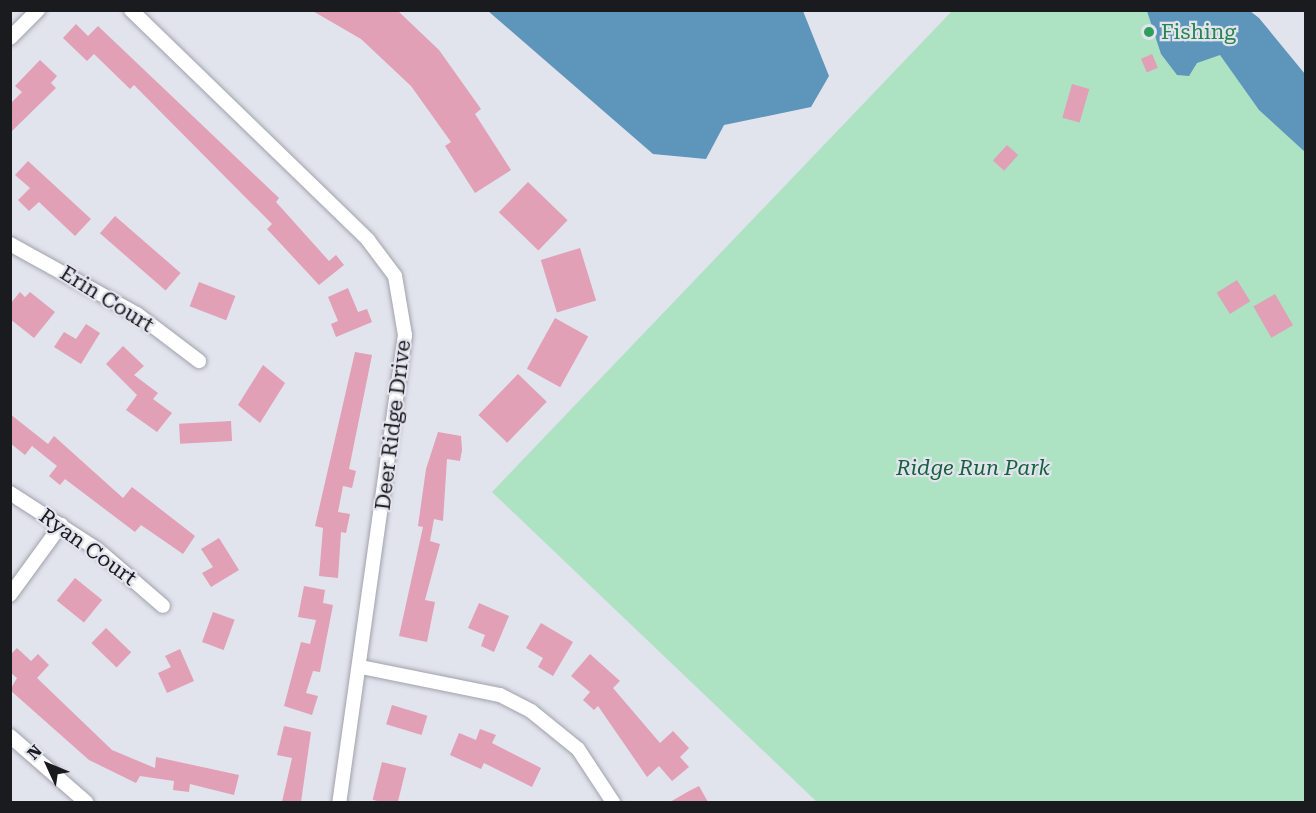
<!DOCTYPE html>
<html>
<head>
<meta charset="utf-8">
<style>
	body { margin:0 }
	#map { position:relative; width:1316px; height:813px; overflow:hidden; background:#e1e3ed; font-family:"Roboto Serif",serif }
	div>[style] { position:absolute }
	.green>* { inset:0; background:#ade2c3 }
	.water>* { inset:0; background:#5d95bb }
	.building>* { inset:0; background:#e1a0b6; transform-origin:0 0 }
	.roads { filter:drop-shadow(0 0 2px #a0a2ac) drop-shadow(0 0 2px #a0a2ac) }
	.street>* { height:14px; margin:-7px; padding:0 7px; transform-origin:7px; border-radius:7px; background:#fff }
	.dots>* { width:16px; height:16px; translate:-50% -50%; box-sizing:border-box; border:3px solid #e1e3ed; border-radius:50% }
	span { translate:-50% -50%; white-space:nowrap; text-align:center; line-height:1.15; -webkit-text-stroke:4.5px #e1e3ed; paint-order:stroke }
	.leisure-label { font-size:21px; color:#27864d }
	.left { translate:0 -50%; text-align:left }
	.street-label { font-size:21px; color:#1a1b1e }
	.park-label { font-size:21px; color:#18613f; font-style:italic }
	.frame { position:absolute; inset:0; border:12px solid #1a1b1e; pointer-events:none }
	.north { position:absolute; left:18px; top:735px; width:60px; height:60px; -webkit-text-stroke:4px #e1e3ed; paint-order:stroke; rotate:314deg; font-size:16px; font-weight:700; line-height:24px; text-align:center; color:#1a1b1e }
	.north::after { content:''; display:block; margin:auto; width:21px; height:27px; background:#1a1b1e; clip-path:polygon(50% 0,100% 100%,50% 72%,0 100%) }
</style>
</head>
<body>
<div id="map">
	<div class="green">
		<div style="clip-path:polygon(952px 11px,1216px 11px,1305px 92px,1305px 802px,817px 802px,492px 492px)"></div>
	</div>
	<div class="water">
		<div style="clip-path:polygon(488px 11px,803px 11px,829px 76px,811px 107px,724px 125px,706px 159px,653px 154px)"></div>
		<div style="clip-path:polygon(1147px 11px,1250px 11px,1259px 18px,1305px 74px,1305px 152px,1259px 110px,1220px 55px,1197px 63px,1189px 76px,1177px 75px,1161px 54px)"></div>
	</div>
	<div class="building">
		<div style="clip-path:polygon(311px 10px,397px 10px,439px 50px,481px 109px,475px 114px,511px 170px,475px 193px,445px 146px,451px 142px,411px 86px,361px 39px)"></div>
		<div style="clip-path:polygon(76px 24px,88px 36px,98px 26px,279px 198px,276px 202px,329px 261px,336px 255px,344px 265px,319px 285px,267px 229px,272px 224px,134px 85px,130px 89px,94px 54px,87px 61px,63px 38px)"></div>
		<div style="left:1152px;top:54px;width:15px;height:12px;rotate:67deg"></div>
		<div style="clip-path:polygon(40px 60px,57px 76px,51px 83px,56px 88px,10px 133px,10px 104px,22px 92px,15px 86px)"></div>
		<div style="left:1072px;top:84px;width:18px;height:35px;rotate:16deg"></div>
		<div style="left:1007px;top:145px;width:15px;height:21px;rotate:42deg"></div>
		<div style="clip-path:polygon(28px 161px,91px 219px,75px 236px,39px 202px,29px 211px,18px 200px,30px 188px,15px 175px)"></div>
		<div style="left:528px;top:182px;width:55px;height:42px;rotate:44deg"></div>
		<div style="left:115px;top:216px;width:87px;height:23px;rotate:41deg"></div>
		<div style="left:580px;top:248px;width:55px;height:41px;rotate:73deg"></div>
		<div style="left:1237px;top:280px;width:25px;height:24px;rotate:58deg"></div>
		<div style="left:199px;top:282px;width:39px;height:26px;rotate:21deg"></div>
		<div style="clip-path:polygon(348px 288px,358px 312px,367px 309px,372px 322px,336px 337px,331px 324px,338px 321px,328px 297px)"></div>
		<div style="clip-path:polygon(20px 292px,25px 297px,30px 292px,55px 312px,34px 338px,10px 319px,10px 304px)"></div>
		<div style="left:1275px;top:294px;width:36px;height:25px;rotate:60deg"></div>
		<div style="left:555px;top:318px;width:38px;height:58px;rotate:29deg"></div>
		<div style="clip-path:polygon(86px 324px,100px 333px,81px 364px,54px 347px,64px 332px,76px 339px)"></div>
		<div style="clip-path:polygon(123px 346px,144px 366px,134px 375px,158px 393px,153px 399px,172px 413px,157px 432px,126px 410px,137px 395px,106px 364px)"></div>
		<div style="clip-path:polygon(355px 352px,372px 355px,349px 469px,356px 471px,352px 488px,343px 486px,338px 512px,350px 514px,346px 533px,341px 532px,338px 578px,319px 576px,323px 528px,315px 526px)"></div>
		<div style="clip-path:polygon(263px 365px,285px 383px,260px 423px,238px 405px)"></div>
		<div style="left:518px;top:374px;width:40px;height:57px;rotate:44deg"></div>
		<div style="clip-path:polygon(10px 414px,48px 444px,54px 436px,123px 498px,132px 487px,195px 536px,183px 554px,141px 525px,135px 532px,65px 479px,60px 485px,49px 476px,57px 466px,32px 446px,25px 455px,10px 443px)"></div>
		<div style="left:231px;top:421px;width:20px;height:52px;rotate:87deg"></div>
		<div style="clip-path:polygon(438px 432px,461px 436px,462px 450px,460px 461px,447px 459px,443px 521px,434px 519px,430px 541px,440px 544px,425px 600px,435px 602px,427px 642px,399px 636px,423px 527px,418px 526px,426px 469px)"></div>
		<div style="clip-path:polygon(219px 538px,239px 570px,211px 587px,202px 573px,213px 567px,201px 549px)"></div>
		<div style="left:75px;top:578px;width:35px;height:29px;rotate:39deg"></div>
		<div style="clip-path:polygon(304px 586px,325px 590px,323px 603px,333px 605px,320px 672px,313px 671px,306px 693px,318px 696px,312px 715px,284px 706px,301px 642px,310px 644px,316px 620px,298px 617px)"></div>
		<div style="clip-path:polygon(479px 603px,509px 616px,494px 652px,481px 646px,485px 635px,468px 628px)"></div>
		<div style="left:213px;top:612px;width:23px;height:32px;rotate:20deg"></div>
		<div style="clip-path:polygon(541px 623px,573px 642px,553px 676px,538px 667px,543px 658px,526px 648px)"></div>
		<div style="left:106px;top:628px;width:35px;height:21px;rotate:44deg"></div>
		<div style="clip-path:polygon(17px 648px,31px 661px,38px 654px,49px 665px,37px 678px,112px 750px,155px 768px,156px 757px,239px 775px,234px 795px,190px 784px,189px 792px,173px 790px,174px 781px,140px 776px,136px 783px,89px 760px,10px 690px,17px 678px,10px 672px,10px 655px)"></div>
		<div style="clip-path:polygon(180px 649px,194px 681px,167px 693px,158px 673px,171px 667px,165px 656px)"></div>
		<div style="clip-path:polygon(590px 654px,620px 681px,613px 688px,660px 743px,673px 731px,689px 748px,680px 757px,689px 767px,672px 781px,659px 766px,647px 777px,598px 706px,594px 710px,583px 700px,590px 692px,571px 676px)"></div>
		<div style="left:392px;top:705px;width:37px;height:20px;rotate:17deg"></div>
		<div style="clip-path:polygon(284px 726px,311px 732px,301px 802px,282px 802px,292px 758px,277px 755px)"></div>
		<div style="clip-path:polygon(480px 729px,496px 735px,492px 743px,541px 768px,532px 787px,484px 763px,481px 769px,450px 755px,459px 733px,476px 740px)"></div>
		<div style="left:382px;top:762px;width:25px;height:39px;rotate:14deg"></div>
		<div style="clip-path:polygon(699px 786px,708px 802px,670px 802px,689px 791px)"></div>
	</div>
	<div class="roads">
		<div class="street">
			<div style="left:131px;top:10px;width:330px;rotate:44.1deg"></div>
			<div style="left:368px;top:240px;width:45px;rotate:53.1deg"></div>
			<div style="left:395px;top:276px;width:60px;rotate:80.4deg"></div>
			<div style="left:405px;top:335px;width:472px;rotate:98deg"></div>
			<div style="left:10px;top:38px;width:40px;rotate:-45deg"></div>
			<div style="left:10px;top:244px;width:145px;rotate:28.9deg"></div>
			<div style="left:137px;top:314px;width:78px;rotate:37.2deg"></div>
			<div style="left:10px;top:493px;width:103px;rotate:32.8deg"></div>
			<div style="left:97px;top:549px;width:87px;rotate:40.8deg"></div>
			<div style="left:10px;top:595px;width:87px;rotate:-53.9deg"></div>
			<div style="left:361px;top:667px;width:142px;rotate:11.4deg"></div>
			<div style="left:500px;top:695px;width:35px;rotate:27deg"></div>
			<div style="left:531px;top:711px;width:60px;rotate:39deg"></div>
			<div style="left:578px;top:749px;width:64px;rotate:56.6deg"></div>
			<div style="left:10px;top:736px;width:101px;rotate:41deg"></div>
		</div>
	</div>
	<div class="dots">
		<div style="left:1149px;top:32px;background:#2e9e5b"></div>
	</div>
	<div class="leisure-label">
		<span class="left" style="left:1161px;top:32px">Fishing</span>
	</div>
	<div class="street-label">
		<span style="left:107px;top:299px;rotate:32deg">Erin Court</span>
		<span style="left:393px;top:425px;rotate:-83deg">Deer Ridge Drive</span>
		<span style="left:88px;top:547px;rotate:36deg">Ryan Court</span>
	</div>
	<div class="park-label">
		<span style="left:973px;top:468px">Ridge Run Park</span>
	</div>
	<div class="frame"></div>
	<div class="north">N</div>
</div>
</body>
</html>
